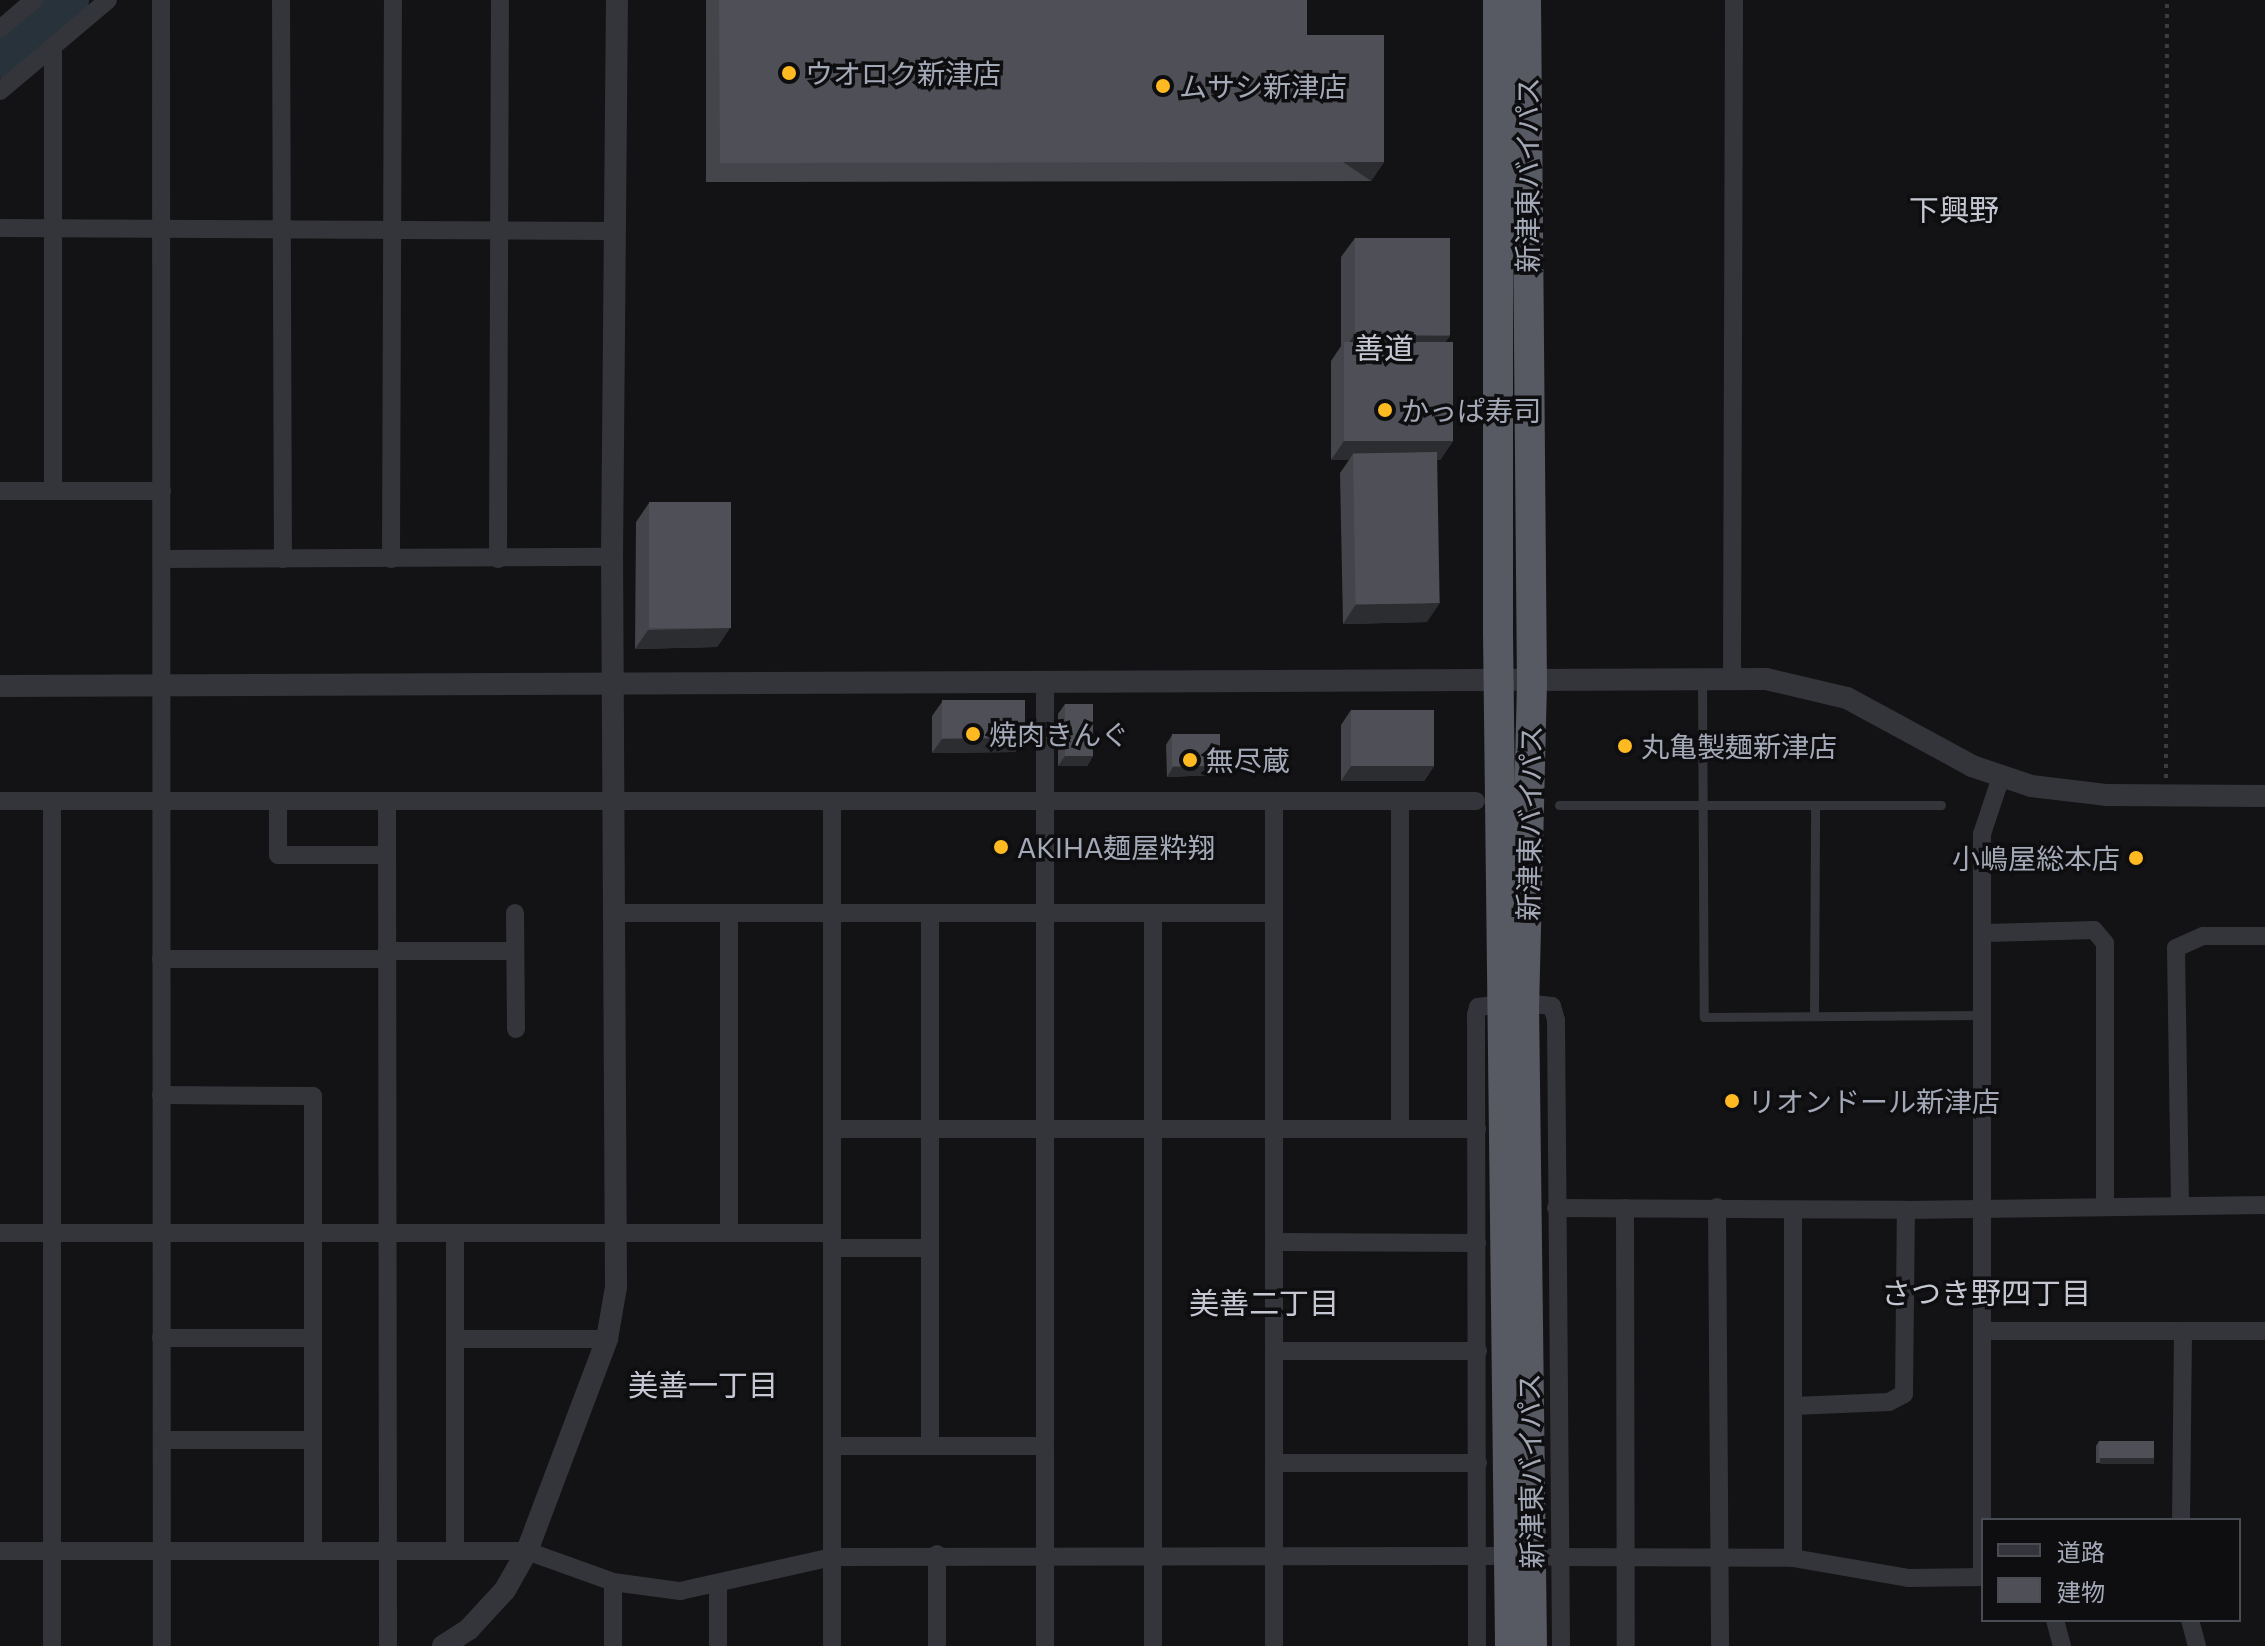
<!DOCTYPE html>
<html>
<head>
<meta charset="utf-8">
<style>
	body { margin:0 }
	#map { position:relative; width:2265px; height:1646px; overflow:hidden; background:#131315; font-family:Commissioner,"Noto Sans JP",sans-serif }
	div>[style] { position:absolute }
	.river>* { height:36px; margin:-18px; padding:0 18px; transform-origin:18px; border-radius:18px; background:#28323a }
	.path>* { height:4px; margin-top:-2px; transform-origin:0; background:repeating-linear-gradient(90deg,#3a3c42 0 4px,transparent 0 10px) }
	.service>* { height:9px; margin:-4.5px; padding:0 4.5px; transform-origin:4.5px; border-radius:4.5px; background:#34353a }
	.minor>* { height:18px; margin:-9px; padding:0 9px; transform-origin:9px; border-radius:9px; background:#34353a }
	.tertiary>* { height:22px; margin:-11px; padding:0 11px; transform-origin:11px; border-radius:11px; background:#34353a }
	.trunk>* { height:30px; margin:-15px; padding:0 15px; transform-origin:15px; border-radius:15px; background:#585a63 }
	.wall>* { inset:0; background:#44454b }
	.shaded-wall>* { inset:0; background:#2c2d31; transform-origin:0 0 }
	.building>* { inset:0; background:#4f5057; transform-origin:0 0 }
	.dots>* { width:22px; height:22px; translate:-50% -50%; box-sizing:border-box; border:4px solid #0e0e10; border-radius:50% }
	span { translate:-50% -50%; white-space:nowrap; text-align:center; line-height:1.15; -webkit-text-stroke:7px #0e0e10; paint-order:stroke }
	.poi-label { font-size:28px; color:#a4a9b7 }
	.left { translate:0 -50%; text-align:left }
	.right { translate:-100% -50%; text-align:right }
	.street-label { font-size:28px; color:#a4a9b7 }
	.neighbourhood-label { font-size:30px; color:#c5c8d2 }
	.legend { position:absolute; left:1981px; top:1518px; width:260px; height:104px; box-sizing:border-box; background:#0e0e10; border:2px solid #4a4c53; margin:0; padding:10px 14px; list-style:none; font-size:24px; color:#a4a9b7 }
	.legend li { display:flex; align-items:center; gap:16px; height:40px }
	.legend b { width:40px; border:2px solid #4a4c53 }
</style>
</head>
<body>
<div id="map">
	<div class="river">
		<div style="left:0;top:60px;width:93px;rotate:-40.2deg"></div>
	</div>
	<div class="path">
		<div style="left:2166px;top:778px;width:778px;rotate:-89.93deg"></div>
	</div>
	<div class="service">
		<div style="left:1702px;top:681px;width:336px;rotate:89.7deg"></div>
		<div style="left:1704px;top:1017px;width:279px;rotate:-0.4deg"></div>
		<div style="left:1559px;top:805px;width:382px"></div>
		<div style="left:1814px;top:1016px;width:210px;rotate:-89.7deg"></div>
	</div>
	<div class="minor">
		<div style="left:161px;top:0;width:1646px;rotate:89.97deg"></div>
		<div style="left:281px;top:0;width:559px;rotate:89.8deg"></div>
		<div style="left:0;top:29px;width:45px;rotate:-40.5deg"></div>
		<div style="left:53px;top:49px;width:442px;rotate:90deg"></div>
		<div style="left:0;top:91px;width:141px;rotate:-40.1deg"></div>
		<div style="left:0;top:228px;width:613px;rotate:0.28deg"></div>
		<div style="left:0;top:491px;width:162px"></div>
		<div style="left:162px;top:559px;width:450px;rotate:-0.3deg"></div>
		<div style="left:391px;top:559px;width:559px;rotate:-89.8deg"></div>
		<div style="left:498px;top:559px;width:559px;rotate:-89.8deg"></div>
		<div style="left:1732px;top:680px;width:680px;rotate:-89.83deg"></div>
		<div style="left:1045px;top:682px;width:964px;rotate:90deg"></div>
		<div style="left:0;top:801px;width:1476px"></div>
		<div style="left:52px;top:801px;width:845px;rotate:90deg"></div>
		<div style="left:278px;top:801px;width:54px;rotate:90deg"></div>
		<div style="left:278px;top:855px;width:109px"></div>
		<div style="left:387px;top:801px;width:845px;rotate:89.93deg"></div>
		<div style="left:832px;top:801px;width:845px;rotate:90deg"></div>
		<div style="left:1274px;top:801px;width:845px;rotate:90deg"></div>
		<div style="left:515px;top:913px;width:116px;rotate:89.5deg"></div>
		<div style="left:617px;top:913px;width:657px"></div>
		<div style="left:930px;top:913px;width:533px;rotate:90deg"></div>
		<div style="left:1983px;top:933px;width:111px;rotate:-1.5deg"></div>
		<div style="left:2094px;top:930px;width:17px;rotate:50deg"></div>
		<div style="left:2105px;top:943px;width:261px;rotate:90deg"></div>
		<div style="left:387px;top:951px;width:128px"></div>
		<div style="left:161px;top:959px;width:226px"></div>
		<div style="left:1524px;top:1003px;width:28px;rotate:6deg"></div>
		<div style="left:1552px;top:1006px;width:15px;rotate:74deg"></div>
		<div style="left:1556px;top:1020px;width:626px;rotate:89.54deg"></div>
		<div style="left:161px;top:1095px;width:152px;rotate:0.4deg"></div>
		<div style="left:313px;top:1096px;width:455px;rotate:90deg"></div>
		<div style="left:832px;top:1129px;width:645px"></div>
		<div style="left:1400px;top:1129px;width:328px;rotate:-90deg"></div>
		<div style="left:2180px;top:1204px;width:256px;rotate:-90.9deg"></div>
		<div style="left:2176px;top:948px;width:30px;rotate:-24deg"></div>
		<div style="left:2203px;top:936px;width:62px"></div>
		<div style="left:1717px;top:1207px;width:439px;rotate:89.6deg"></div>
		<div style="left:1556px;top:1208px;width:350px;rotate:0.3deg"></div>
		<div style="left:1906px;top:1210px;width:359px;rotate:-0.8deg"></div>
		<div style="left:1625px;top:1208px;width:438px;rotate:89.9deg"></div>
		<div style="left:1793px;top:1210px;width:348px;rotate:90deg"></div>
		<div style="left:0;top:1233px;width:832px"></div>
		<div style="left:455px;top:1233px;width:318px;rotate:90deg"></div>
		<div style="left:729px;top:1233px;width:320px;rotate:-90deg"></div>
		<div style="left:1274px;top:1242px;width:203px;rotate:0.3deg"></div>
		<div style="left:832px;top:1248px;width:98px"></div>
		<div style="left:1982px;top:1331px;width:201px"></div>
		<div style="left:2183px;top:1331px;width:189px;rotate:90.6deg"></div>
		<div style="left:2183px;top:1331px;width:82px"></div>
		<div style="left:161px;top:1338px;width:152px"></div>
		<div style="left:455px;top:1339px;width:152px"></div>
		<div style="left:1274px;top:1351px;width:204px"></div>
		<div style="left:1794px;top:1406px;width:95px;rotate:-2.4deg"></div>
		<div style="left:1889px;top:1402px;width:17px;rotate:-28deg"></div>
		<div style="left:1904px;top:1394px;width:184px;rotate:-89.4deg"></div>
		<div style="left:162px;top:1440px;width:151px"></div>
		<div style="left:832px;top:1446px;width:213px"></div>
		<div style="left:1274px;top:1463px;width:204px"></div>
		<div style="left:0;top:1551px;width:527px"></div>
		<div style="left:527px;top:1551px;width:91px;rotate:19.8deg"></div>
		<div style="left:613px;top:1582px;width:68px;rotate:7.7deg"></div>
		<div style="left:680px;top:1591px;width:156px;rotate:-12.6deg"></div>
		<div style="left:832px;top:1557px;width:660px;rotate:-0.09deg"></div>
		<div style="left:937px;top:1554px;width:92px;rotate:90deg"></div>
		<div style="left:1552px;top:1557px;width:241px;rotate:0.2deg"></div>
		<div style="left:1793px;top:1558px;width:118px;rotate:9.8deg"></div>
		<div style="left:1909px;top:1578px;width:74px;rotate:-0.8deg"></div>
		<div style="left:1982px;top:1577px;width:743px;rotate:-90deg"></div>
		<div style="left:1982px;top:834px;width:60px;rotate:-71.6deg"></div>
		<div style="left:613px;top:1582px;width:64px;rotate:90deg"></div>
		<div style="left:718px;top:1585px;width:61px;rotate:90deg"></div>
		<div style="left:2055px;top:1620px;width:27px;rotate:75deg"></div>
		<div style="left:2190px;top:1620px;width:27px;rotate:75deg"></div>
		<div style="left:1153px;top:1646px;width:733px;rotate:-90deg"></div>
		<div style="left:1477px;top:1646px;width:631px;rotate:-90.09deg"></div>
		<div style="left:1476px;top:1015px;width:8px;rotate:-76deg"></div>
		<div style="left:1478px;top:1007px;width:24px;rotate:-7deg"></div>
	</div>
	<div class="tertiary">
		<div style="left:0;top:686px;width:1766px;rotate:-0.23deg"></div>
		<div style="left:1766px;top:679px;width:83px;rotate:13.2deg"></div>
		<div style="left:1847px;top:698px;width:142px;rotate:28.5deg"></div>
		<div style="left:1972px;top:766px;width:62px;rotate:18.7deg"></div>
		<div style="left:2031px;top:786px;width:77px;rotate:6.8deg"></div>
		<div style="left:2107px;top:795px;width:158px;rotate:0.4deg"></div>
		<div style="left:443px;top:1646px;width:31px;rotate:-33deg"></div>
		<div style="left:469px;top:1629px;width:53px;rotate:-47.3deg"></div>
		<div style="left:505px;top:1590px;width:45px;rotate:-60.6deg"></div>
		<div style="left:527px;top:1551px;width:227px;rotate:-69.3deg"></div>
		<div style="left:607px;top:1339px;width:53px;rotate:-80.2deg"></div>
		<div style="left:616px;top:1287px;width:730px;rotate:-90.31deg"></div>
		<div style="left:612px;top:557px;width:557px;rotate:-89.49deg"></div>
	</div>
	<div class="trunk">
		<div style="left:1498px;top:0;width:632px;rotate:90deg"></div>
		<div style="left:1498px;top:632px;width:1014px;rotate:89.32deg"></div>
		<div style="left:1526px;top:0;width:683px;rotate:89.5deg"></div>
		<div style="left:1532px;top:683px;width:320px;rotate:91.4deg"></div>
		<div style="left:1524px;top:1003px;width:643px;rotate:89.29deg"></div>
	</div>
	<div class="wall">
		<div style="clip-path:polygon(706px 0,1307px 0,1307px 35px,1384px 162px,1371px 181px,706px 182px)"></div>
		<div style="clip-path:polygon(1355px 238px,1450px 336px,1445px 342px,1453px 441px,1440px 460px,1437px 460px,1427px 622px,1343px 624px,1340px 473px,1349px 460px,1331px 460px,1331px 361px,1341px 346px,1341px 257px)"></div>
		<div style="clip-path:polygon(649px 503px,730px 628px,717px 647px,635px 649px,636px 522px)"></div>
		<div style="clip-path:polygon(942px 702px,1025px 738px,1015px 752px,932px 753px,932px 716px)"></div>
		<div style="clip-path:polygon(1065px 704px,1093px 756px,1087px 766px,1058px 766px,1058px 714px)"></div>
		<div style="clip-path:polygon(1351px 710px,1434px 766px,1424px 781px,1341px 781px,1341px 725px)"></div>
		<div style="clip-path:polygon(1172px 735px,1220px 766px,1214px 775px,1167px 777px,1166px 745px)"></div>
		<div style="clip-path:polygon(2099px 1441px,2154px 1458px,2151px 1463px,2096px 1463px,2096px 1446px)"></div>
	</div>
	<div class="shaded-wall">
		<div style="left:1384px;top:162px;width:23px;height:664px;rotate:124deg"></div>
		<div style="clip-path:polygon(1354px 335px,1450px 336px,1436px 355px,1344px 350px)"></div>
		<div style="clip-path:polygon(1344px 441px,1453px 441px,1440px 460px,1353px 460px,1353px 454px,1349px 460px,1331px 460px)"></div>
		<div style="clip-path:polygon(1440px 603px,1427px 622px,1343px 624px,1356px 604px)"></div>
		<div style="clip-path:polygon(730px 628px,717px 647px,635px 649px,648px 630px)"></div>
		<div style="clip-path:polygon(1025px 738px,1015px 752px,932px 753px,942px 739px)"></div>
		<div style="clip-path:polygon(1065px 756px,1093px 756px,1087px 766px,1058px 766px)"></div>
		<div style="clip-path:polygon(1220px 766px,1214px 775px,1167px 777px,1173px 767px)"></div>
		<div style="clip-path:polygon(1351px 766px,1434px 766px,1424px 781px,1341px 781px)"></div>
		<div style="left:2100px;top:1458px;width:54px;height:6px"></div>
	</div>
	<div class="building">
		<div style="clip-path:polygon(719px 0,1307px 0,1307px 35px,1384px 35px,1384px 162px,720px 163px)"></div>
		<div style="left:1355px;top:238px;width:95px;height:97px"></div>
		<div style="left:1344px;top:342px;width:109px;height:99px"></div>
		<div style="left:1437px;top:452px;width:151px;height:84px;rotate:89deg"></div>
		<div style="left:731px;top:502px;width:126px;height:82px;rotate:90deg"></div>
		<div style="left:1025px;top:700px;width:38px;height:83px;rotate:90deg"></div>
		<div style="left:1065px;top:704px;width:28px;height:52px"></div>
		<div style="left:1351px;top:710px;width:83px;height:56px"></div>
		<div style="left:1220px;top:734px;width:32px;height:48px;rotate:90deg"></div>
		<div style="left:2099px;top:1441px;width:55px;height:17px"></div>
	</div>
	<div class="dots">
		<div style="left:789px;top:73px;background:#ffba21"></div>
		<div style="left:1163px;top:86px;background:#ffba21"></div>
		<div style="left:1385px;top:410px;background:#ffba21"></div>
		<div style="left:973px;top:734px;background:#ffba21"></div>
		<div style="left:1625px;top:746px;background:#ffba21"></div>
		<div style="left:1190px;top:760px;background:#ffba21"></div>
		<div style="left:1001px;top:847px;background:#ffba21"></div>
		<div style="left:2136px;top:858px;background:#ffba21"></div>
		<div style="left:1732px;top:1101px;background:#ffba21"></div>
	</div>
	<div class="poi-label">
		<span class="left" style="left:805px;top:73px">ウオロク新津店</span>
		<span class="left" style="left:1179px;top:86px">ムサシ新津店</span>
		<span class="left" style="left:1401px;top:410px">かっぱ寿司</span>
		<span class="left" style="left:989px;top:734px">焼肉きんぐ</span>
		<span class="left" style="left:1641px;top:746px">丸亀製麺新津店</span>
		<span class="left" style="left:1206px;top:760px">無尽蔵</span>
		<span class="left" style="left:1017px;top:847px">AKIHA麺屋粋翔</span>
		<span class="right" style="left:2120px;top:858px">小嶋屋総本店</span>
		<span class="left" style="left:1748px;top:1101px">リオンドール新津店</span>
	</div>
	<div class="street-label">
		<span style="left:1527px;top:175px;rotate:-90deg">新津東バイパス</span>
		<span style="left:1529px;top:823px;rotate:-89deg">新津東バイパス</span>
		<span style="left:1530px;top:1471px;rotate:-91deg">新津東バイパス</span>
	</div>
	<div class="neighbourhood-label">
		<span style="left:1954px;top:209px">下興野</span>
		<span style="left:1384px;top:347px">善道</span>
		<span style="left:1986px;top:1292px">さつき野四丁目</span>
		<span style="left:1264px;top:1302px">美善二丁目</span>
		<span style="left:703px;top:1384px">美善一丁目</span>
	</div>
	<ul class="legend">
	<li><b style="height:10px;background:#34353a"></b>道路</li>
	<li><b style="height:22px;background:#4f5057"></b>建物</li>
	</ul>
</div>
</body>
</html>
